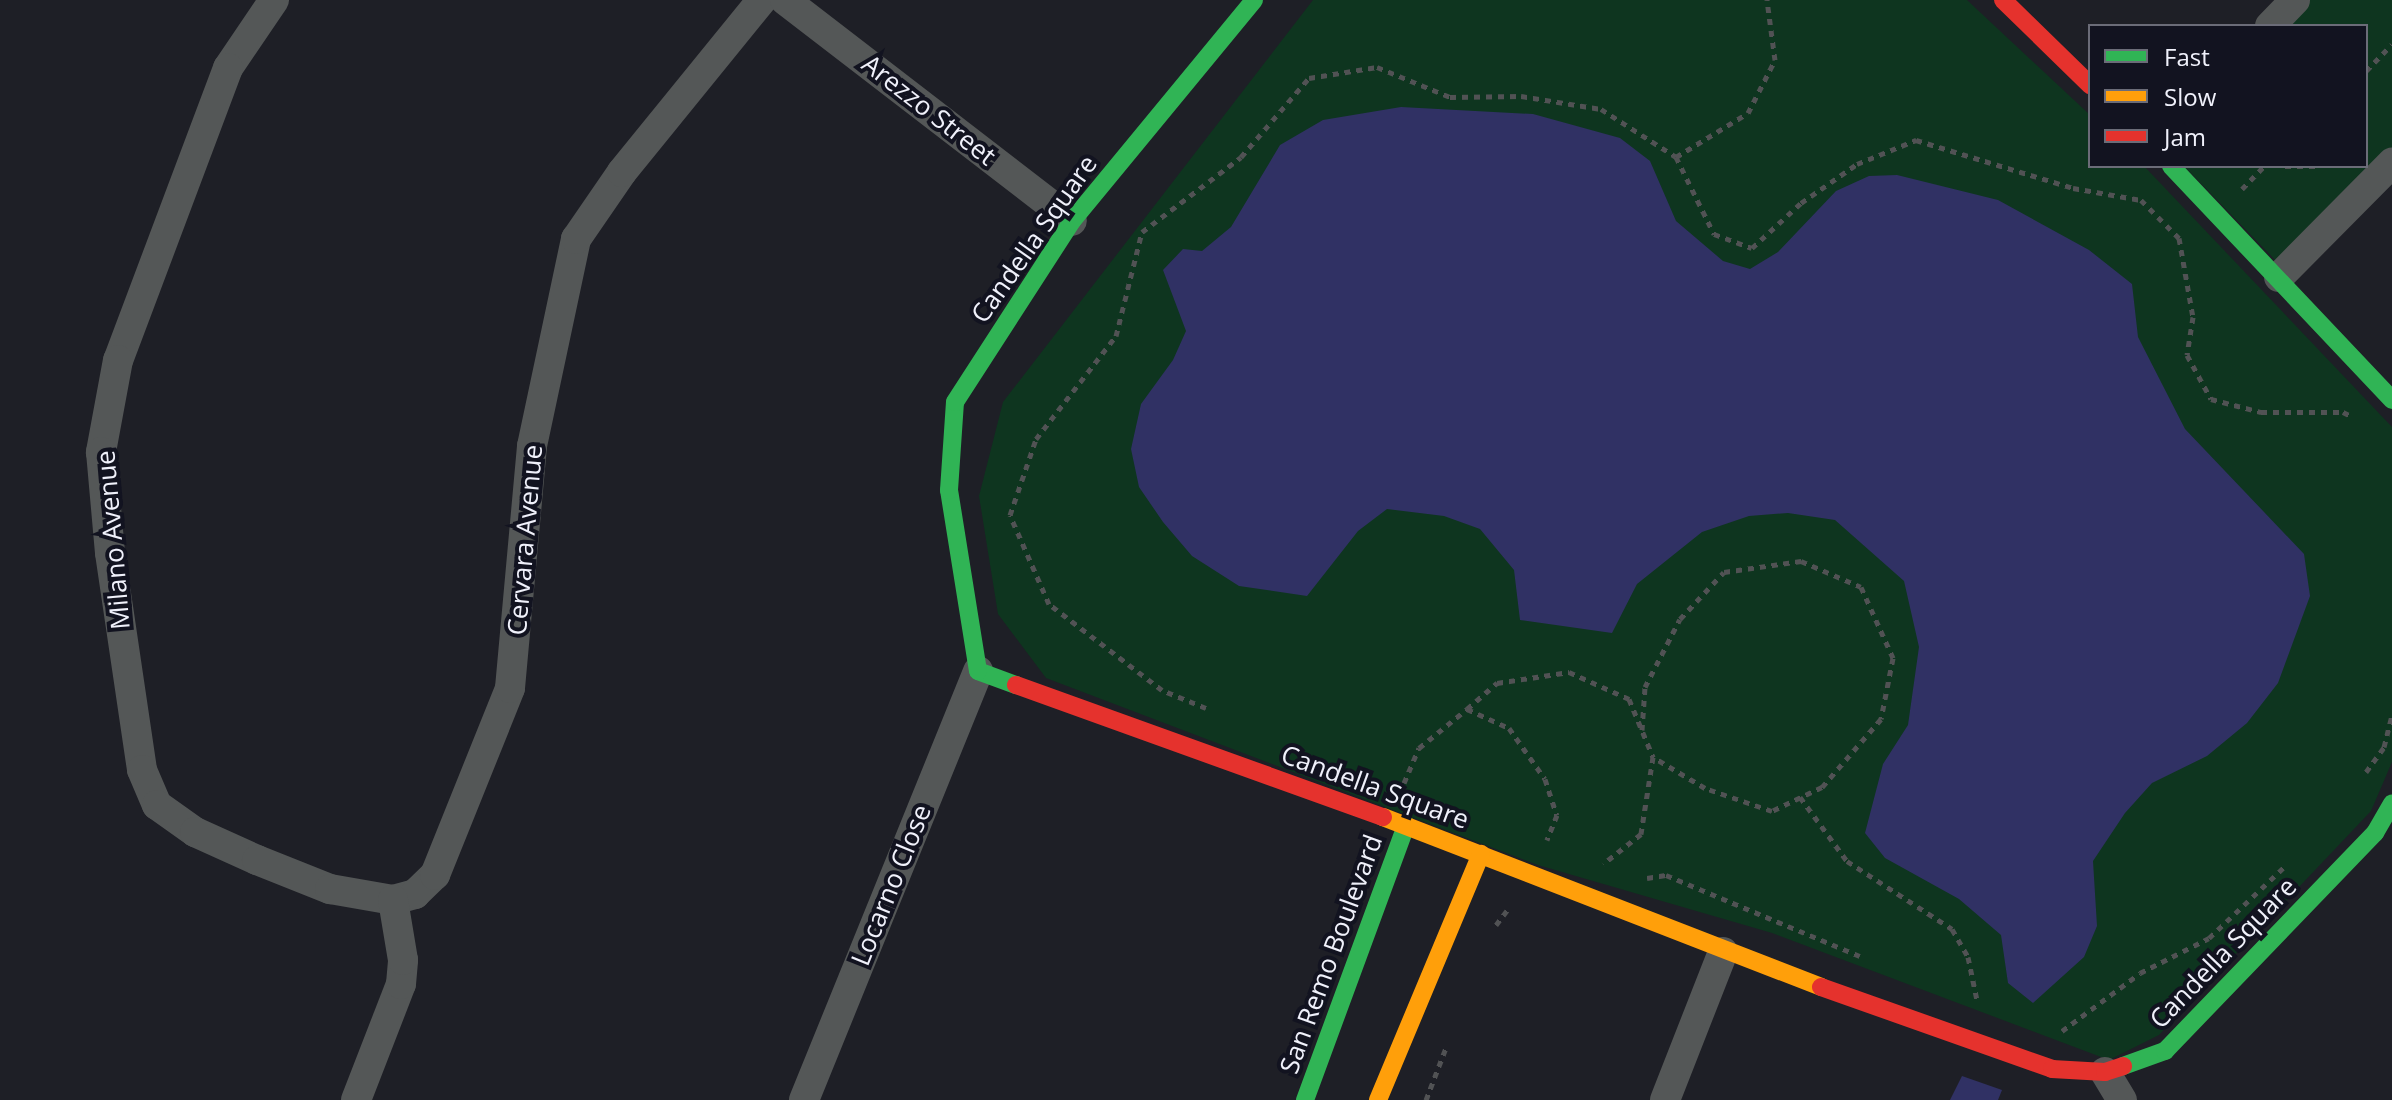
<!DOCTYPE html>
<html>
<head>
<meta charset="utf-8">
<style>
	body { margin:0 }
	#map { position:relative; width:2392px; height:1100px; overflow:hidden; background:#1e1f26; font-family:"Open Sans",sans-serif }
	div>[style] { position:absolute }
	.green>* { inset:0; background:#0e351f }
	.water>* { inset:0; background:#303164 }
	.path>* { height:5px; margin-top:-2.5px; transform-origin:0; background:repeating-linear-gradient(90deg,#515254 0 6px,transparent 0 12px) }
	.street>* { height:30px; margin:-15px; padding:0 15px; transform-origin:15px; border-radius:15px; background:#545757 }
	.fast>* { height:18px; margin:-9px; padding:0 9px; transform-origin:9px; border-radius:9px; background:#30b455 }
	.slow>* { height:18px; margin:-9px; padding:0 9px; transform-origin:9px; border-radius:9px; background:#ff9f0a }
	.jam>* { height:18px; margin:-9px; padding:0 9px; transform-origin:9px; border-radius:9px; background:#e5322d }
	span { translate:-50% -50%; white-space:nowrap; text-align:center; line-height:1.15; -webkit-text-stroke:8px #121320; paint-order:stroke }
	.street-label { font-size:26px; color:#f0f1fb }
	.legend { position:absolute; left:2088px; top:24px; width:280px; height:144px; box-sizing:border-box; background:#121320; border:2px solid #6b6c78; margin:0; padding:10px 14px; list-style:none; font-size:24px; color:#f0f1fb }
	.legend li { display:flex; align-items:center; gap:16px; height:40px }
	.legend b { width:40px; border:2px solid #6b6c78 }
</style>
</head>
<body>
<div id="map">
	<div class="green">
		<div style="clip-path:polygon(1313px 0,1967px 0,2090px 115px,2090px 166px,2144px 166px,2392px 427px,2392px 762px,2371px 811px,2159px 1035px,2109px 1060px,1772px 933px,1538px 865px,1046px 678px,998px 614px,979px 496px,1003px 402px)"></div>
		<div style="clip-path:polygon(2309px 0,2392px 0,2392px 156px,2281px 266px,2184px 166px,2366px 166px,2366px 26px,2284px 26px)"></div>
	</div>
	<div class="water">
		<div style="clip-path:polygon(1401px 107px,1533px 114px,1620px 138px,1650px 161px,1676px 221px,1723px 261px,1750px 269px,1778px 252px,1836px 191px,1869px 176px,1897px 175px,1998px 200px,2089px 250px,2132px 284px,2138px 337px,2185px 429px,2304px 554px,2310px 596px,2278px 683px,2247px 723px,2207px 756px,2152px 783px,2125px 813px,2093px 861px,2097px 926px,2084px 957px,2033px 1003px,2008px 983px,2001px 935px,1959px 899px,1885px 858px,1865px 833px,1883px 764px,1908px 725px,1919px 647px,1904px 581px,1835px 520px,1788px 513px,1749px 516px,1702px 532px,1637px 584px,1612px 633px,1520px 620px,1514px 570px,1480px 529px,1444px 516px,1387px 509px,1358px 531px,1307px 596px,1239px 586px,1192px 556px,1163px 522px,1139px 487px,1131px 449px,1141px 404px,1173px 360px,1186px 331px,1163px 270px,1183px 249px,1202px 251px,1231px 227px,1280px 145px,1323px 120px)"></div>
		<div style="clip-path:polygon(1962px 1076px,2002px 1090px,1998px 1100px,1950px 1100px)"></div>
	</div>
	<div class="path">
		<div style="left:2366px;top:71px;width:37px;rotate:-46deg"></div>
		<div style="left:1676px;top:157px;width:84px;rotate:-31.4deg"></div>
		<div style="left:1748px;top:113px;width:59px;rotate:-63deg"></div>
		<div style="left:1775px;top:60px;width:61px;rotate:-97.6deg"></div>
		<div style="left:2285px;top:166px;width:30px"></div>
		<div style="left:2242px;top:189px;width:32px;rotate:-46deg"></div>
		<div style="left:1206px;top:708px;width:48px;rotate:-157.8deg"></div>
		<div style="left:1162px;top:690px;width:142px;rotate:-142.7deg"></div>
		<div style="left:1049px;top:604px;width:97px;rotate:-113.7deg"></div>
		<div style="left:1010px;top:515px;width:80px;rotate:-71.1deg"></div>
		<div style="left:1036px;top:439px;width:130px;rotate:-52.2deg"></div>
		<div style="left:1116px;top:336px;width:107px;rotate:-76deg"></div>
		<div style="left:1142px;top:232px;width:124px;rotate:-37.1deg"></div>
		<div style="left:1241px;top:157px;width:104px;rotate:-49.3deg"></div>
		<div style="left:1309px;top:78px;width:69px;rotate:-9.2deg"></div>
		<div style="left:1377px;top:67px;width:79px;rotate:22.3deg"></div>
		<div style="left:1450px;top:97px;width:71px;rotate:-0.8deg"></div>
		<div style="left:1521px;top:96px;width:81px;rotate:9.2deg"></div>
		<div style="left:1601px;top:109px;width:89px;rotate:32.6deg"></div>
		<div style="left:1676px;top:157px;width:86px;rotate:63.7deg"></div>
		<div style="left:1714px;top:234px;width:40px;rotate:20.2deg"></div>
		<div style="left:1752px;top:248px;width:67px;rotate:-42.6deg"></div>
		<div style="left:1801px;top:203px;width:68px;rotate:-34.9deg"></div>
		<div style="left:1857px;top:164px;width:64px;rotate:-22.1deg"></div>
		<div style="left:1916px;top:140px;width:164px;rotate:17deg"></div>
		<div style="left:2073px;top:188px;width:69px;rotate:10deg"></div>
		<div style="left:2141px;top:200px;width:54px;rotate:45deg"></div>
		<div style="left:2179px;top:238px;width:80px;rotate:80deg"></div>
		<div style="left:2193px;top:317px;width:38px;rotate:99deg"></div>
		<div style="left:2187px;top:355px;width:50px;rotate:61.4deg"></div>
		<div style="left:2211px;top:399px;width:52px;rotate:14.6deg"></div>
		<div style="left:2261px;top:412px;width:82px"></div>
		<div style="left:2343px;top:412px;width:9px;rotate:27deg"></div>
		<div style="left:1467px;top:709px;width:40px;rotate:-41deg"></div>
		<div style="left:1497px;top:683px;width:73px;rotate:-8.7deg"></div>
		<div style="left:1569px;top:672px;width:66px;rotate:24.2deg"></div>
		<div style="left:1629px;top:699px;width:63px;rotate:67.5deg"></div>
		<div style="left:1653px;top:757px;width:78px;rotate:98.9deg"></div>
		<div style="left:1641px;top:834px;width:48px;rotate:141.7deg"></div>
		<div style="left:1642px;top:730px;width:43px;rotate:-86deg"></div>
		<div style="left:1645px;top:687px;width:76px;rotate:-62.8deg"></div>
		<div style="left:1680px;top:619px;width:64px;rotate:-46.9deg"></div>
		<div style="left:1724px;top:572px;width:78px;rotate:-8.1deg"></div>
		<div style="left:1801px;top:561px;width:65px;rotate:23.4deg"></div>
		<div style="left:1861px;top:587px;width:78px;rotate:65.7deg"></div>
		<div style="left:1893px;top:658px;width:62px;rotate:101.1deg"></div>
		<div style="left:1881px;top:719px;width:90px;rotate:130.9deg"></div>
		<div style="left:1822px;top:787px;width:55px;rotate:154.4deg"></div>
		<div style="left:1772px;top:811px;width:71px;rotate:-161.1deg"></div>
		<div style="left:1705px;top:788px;width:61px;rotate:-149.2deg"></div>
		<div style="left:2366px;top:772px;width:31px;rotate:-54deg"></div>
		<div style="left:2384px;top:747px;width:34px;rotate:-76deg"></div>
		<div style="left:1404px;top:783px;width:38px;rotate:-67deg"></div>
		<div style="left:1419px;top:748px;width:62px;rotate:-39.1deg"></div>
		<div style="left:1467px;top:709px;width:46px;rotate:24.3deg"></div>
		<div style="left:1509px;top:728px;width:62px;rotate:54.8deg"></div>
		<div style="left:1545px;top:779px;width:38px;rotate:72deg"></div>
		<div style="left:1557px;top:815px;width:27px;rotate:112deg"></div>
		<div style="left:1800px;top:797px;width:79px;rotate:53.7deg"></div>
		<div style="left:1847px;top:861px;width:125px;rotate:32.9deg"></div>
		<div style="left:1952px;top:929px;width:32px;rotate:60deg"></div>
		<div style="left:1968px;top:957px;width:44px;rotate:78.2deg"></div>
		<div style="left:1647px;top:878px;width:19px;rotate:-9deg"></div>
		<div style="left:1666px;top:875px;width:210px;rotate:22.7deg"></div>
		<div style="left:1496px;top:925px;width:21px;rotate:-53deg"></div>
		<div style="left:2062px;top:1031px;width:97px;rotate:-36.6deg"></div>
		<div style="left:2140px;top:973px;width:77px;rotate:-26.9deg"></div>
		<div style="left:2209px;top:938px;width:103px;rotate:-43.4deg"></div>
		<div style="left:1426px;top:1100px;width:59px;rotate:-69.1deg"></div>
	</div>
	<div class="street">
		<div style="left:274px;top:0;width:82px;rotate:124.1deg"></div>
		<div style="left:228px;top:68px;width:312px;rotate:110.6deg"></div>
		<div style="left:118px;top:360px;width:94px;rotate:100.5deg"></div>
		<div style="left:101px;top:452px;width:101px;rotate:84.9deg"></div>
		<div style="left:110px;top:553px;width:219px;rotate:81.6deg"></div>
		<div style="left:142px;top:770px;width:38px;rotate:67deg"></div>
		<div style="left:157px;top:805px;width:47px;rotate:35.4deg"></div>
		<div style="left:195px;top:832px;width:68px;rotate:24.3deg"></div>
		<div style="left:257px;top:860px;width:79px;rotate:21.7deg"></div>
		<div style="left:330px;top:889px;width:64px;rotate:9.9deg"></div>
		<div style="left:393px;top:900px;width:23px;rotate:-15deg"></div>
		<div style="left:415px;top:894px;width:28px;rotate:-44deg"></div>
		<div style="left:435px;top:875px;width:201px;rotate:-68.1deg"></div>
		<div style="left:510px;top:688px;width:243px;rotate:-84.8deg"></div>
		<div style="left:532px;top:446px;width:212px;rotate:-78deg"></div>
		<div style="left:576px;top:239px;width:81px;rotate:-55.5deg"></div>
		<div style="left:622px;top:172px;width:222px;rotate:-50.9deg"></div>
		<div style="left:785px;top:0;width:362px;rotate:37.6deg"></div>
		<div style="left:2270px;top:26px;width:36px;rotate:-46deg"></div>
		<div style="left:2279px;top:277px;width:161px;rotate:-45.3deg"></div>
		<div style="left:2105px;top:1072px;width:33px;rotate:59deg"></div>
		<div style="left:356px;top:1100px;width:124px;rotate:-68.8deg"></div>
		<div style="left:401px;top:984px;width:24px;rotate:-85deg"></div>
		<div style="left:403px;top:960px;width:61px;rotate:-99.5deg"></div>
		<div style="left:804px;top:1100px;width:463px;rotate:-67.9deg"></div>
		<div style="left:1665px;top:1100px;width:159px;rotate:-68.6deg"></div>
	</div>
	<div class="fast">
		<div style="left:2171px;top:166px;width:322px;rotate:46.6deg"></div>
		<div style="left:1016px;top:685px;width:40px;rotate:-159.8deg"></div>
		<div style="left:978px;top:671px;width:183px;rotate:-99.1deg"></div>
		<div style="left:949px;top:490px;width:88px;rotate:-86.1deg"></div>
		<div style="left:955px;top:402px;width:216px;rotate:-57.1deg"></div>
		<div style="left:1072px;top:221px;width:286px;rotate:-50.5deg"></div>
		<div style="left:2123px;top:1066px;width:45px;rotate:-19.7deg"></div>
		<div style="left:2165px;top:1051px;width:303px;rotate:-46.1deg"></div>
		<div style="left:2375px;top:833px;width:34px;rotate:-60deg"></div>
		<div style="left:1305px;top:1100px;width:293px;rotate:-69.8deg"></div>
	</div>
	<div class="slow">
		<div style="left:1383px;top:817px;width:470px;rotate:21.2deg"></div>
		<div style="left:1378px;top:1100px;width:267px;rotate:-67.3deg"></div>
	</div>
	<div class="jam">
		<div style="left:2003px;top:0;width:122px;rotate:44.3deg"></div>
		<div style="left:1016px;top:685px;width:390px;rotate:19.8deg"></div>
		<div style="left:1821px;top:987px;width:245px;rotate:19.5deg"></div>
		<div style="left:2052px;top:1069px;width:53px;rotate:3.2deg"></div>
		<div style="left:2105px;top:1072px;width:19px;rotate:-18deg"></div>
	</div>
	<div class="street-label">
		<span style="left:929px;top:110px;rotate:38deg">Arezzo Street</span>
		<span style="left:1034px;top:239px;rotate:-55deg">Candella Square</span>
		<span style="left:113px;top:540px;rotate:-95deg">Milano Avenue</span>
		<span style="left:525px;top:540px;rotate:-85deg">Cervara Avenue</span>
		<span style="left:1375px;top:787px;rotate:20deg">Candella Square</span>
		<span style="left:891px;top:885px;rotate:-68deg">Locarno Close</span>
		<span style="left:2223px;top:953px;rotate:-46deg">Candella Square</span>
		<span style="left:1331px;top:954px;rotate:-70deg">San Remo Boulevard</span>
	</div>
	<ul class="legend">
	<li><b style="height:10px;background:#30b455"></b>Fast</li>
	<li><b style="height:10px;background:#ff9f0a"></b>Slow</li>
	<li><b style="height:10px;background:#e5322d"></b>Jam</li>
	</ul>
</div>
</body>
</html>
